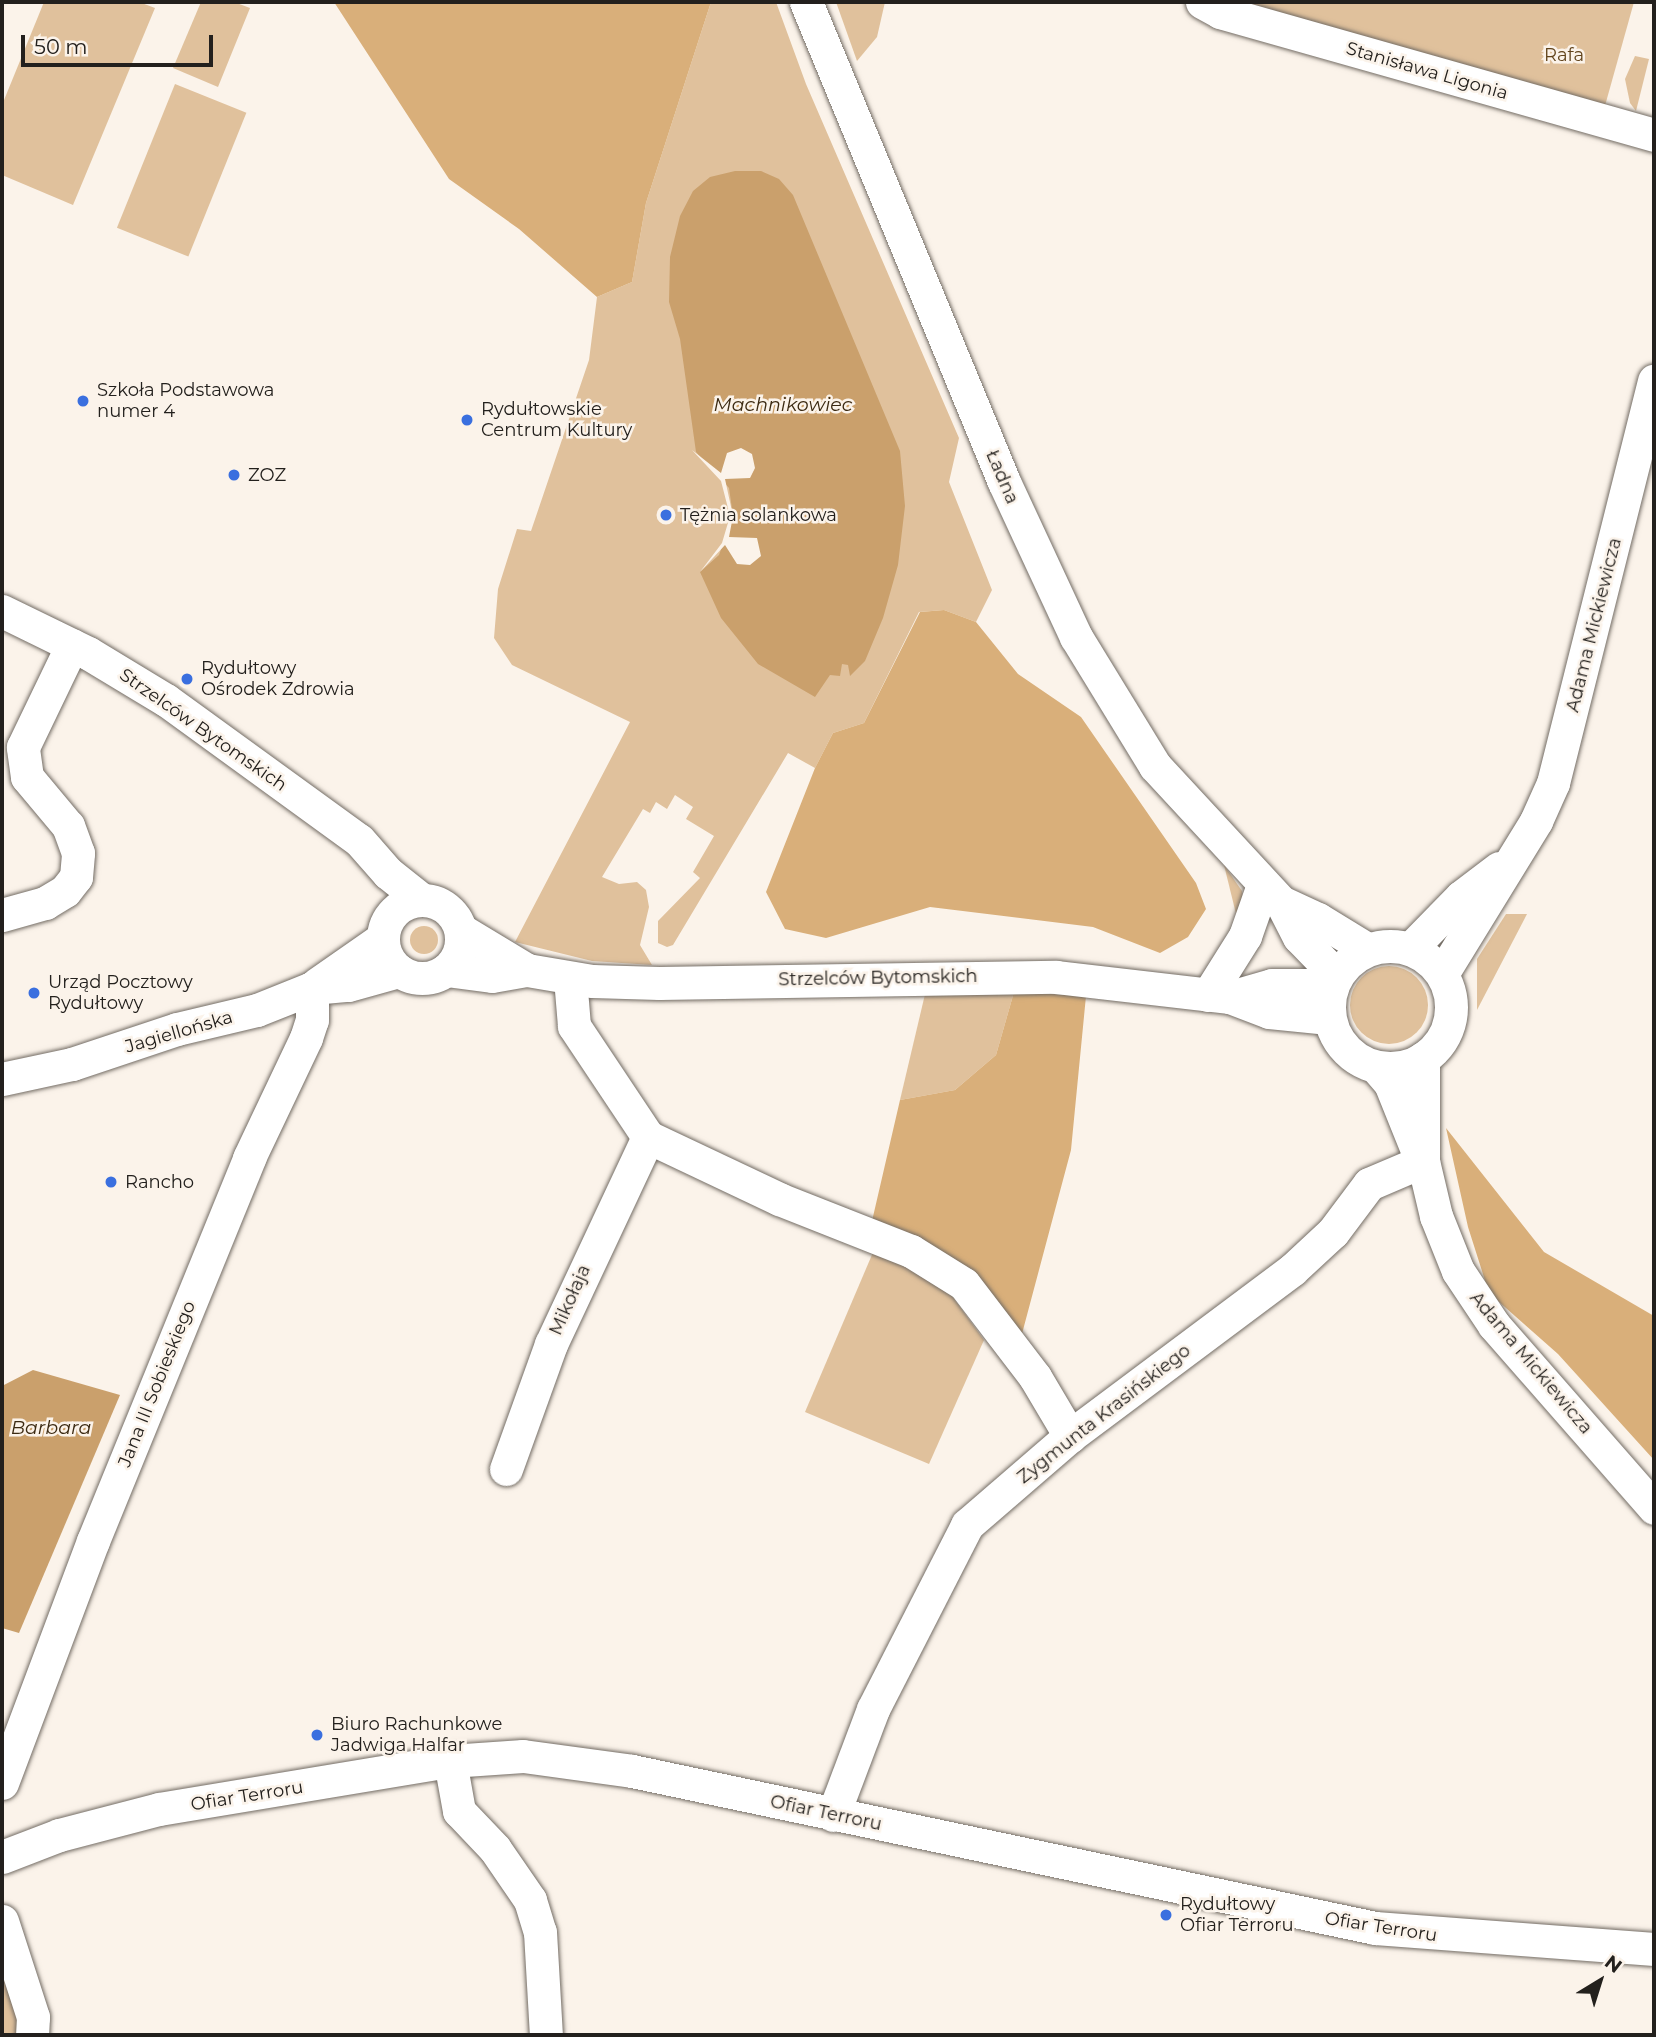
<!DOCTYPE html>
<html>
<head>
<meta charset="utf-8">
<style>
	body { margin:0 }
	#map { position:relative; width:1656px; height:2037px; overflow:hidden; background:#fbf3ea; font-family:Montserrat,sans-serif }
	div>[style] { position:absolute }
	.green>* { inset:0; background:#e0c19c; transform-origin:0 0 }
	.round { border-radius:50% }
	.forest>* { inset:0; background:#d9af7a }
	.water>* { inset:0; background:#caa06c }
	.pier>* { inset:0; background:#fbf3ea }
	.roads { filter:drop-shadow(0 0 2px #736c64) drop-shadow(0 0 2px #736c64) }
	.minor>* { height:33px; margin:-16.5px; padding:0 16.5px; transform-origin:16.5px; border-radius:16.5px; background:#fff }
	.minor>.ring { margin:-16.5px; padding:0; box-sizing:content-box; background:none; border:33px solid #fff; border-radius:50% }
	.dots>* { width:19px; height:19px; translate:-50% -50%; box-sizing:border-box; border:4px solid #fbf3ea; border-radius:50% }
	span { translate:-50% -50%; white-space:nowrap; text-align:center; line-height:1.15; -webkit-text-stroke:5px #fbf3ea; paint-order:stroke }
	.park-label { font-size:18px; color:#62441c }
	.street-label { font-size:18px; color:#23201d }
	.poi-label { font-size:18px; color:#23201d }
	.left { translate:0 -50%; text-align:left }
	.water-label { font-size:19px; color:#3b2911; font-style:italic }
	.frame { position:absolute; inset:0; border:4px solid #23201d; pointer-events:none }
	.north { position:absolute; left:1565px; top:1946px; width:70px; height:70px; -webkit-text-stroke:5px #fbf3ea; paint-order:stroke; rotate:38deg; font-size:19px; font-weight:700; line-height:28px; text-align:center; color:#23201d }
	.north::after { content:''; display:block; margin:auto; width:24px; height:32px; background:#23201d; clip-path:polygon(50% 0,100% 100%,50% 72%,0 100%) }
	.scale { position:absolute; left:21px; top:35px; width:192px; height:32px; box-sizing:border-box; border:4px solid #23201d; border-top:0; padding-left:9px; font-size:21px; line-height:24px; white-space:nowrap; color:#23201d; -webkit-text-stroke:5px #fbf3ea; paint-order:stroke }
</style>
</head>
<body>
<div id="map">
	<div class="green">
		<div style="clip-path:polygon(44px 2px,139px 2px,155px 8px,73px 205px,2px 175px,2px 105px)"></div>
		<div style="clip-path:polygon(201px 2px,234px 2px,250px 8px,218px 87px,173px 68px)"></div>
		<div style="clip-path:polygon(711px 2px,776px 2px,806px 84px,959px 438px,949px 482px,992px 590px,976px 622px,944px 610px,919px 612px,864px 723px,833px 733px,815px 768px,788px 753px,673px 945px,667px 947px,658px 943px,658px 921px,700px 878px,693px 872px,714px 836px,686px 819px,693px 807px,675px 795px,667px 809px,656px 802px,650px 813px,643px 809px,602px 877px,619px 884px,637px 882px,646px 890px,649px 907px,640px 945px,652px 965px,592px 961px,515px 942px,630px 722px,512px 665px,494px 638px,498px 589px,517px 529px,531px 531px,589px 360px,597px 297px,632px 282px,646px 203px)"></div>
		<div style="clip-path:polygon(836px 2px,885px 2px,877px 37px,857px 61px)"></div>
		<div style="clip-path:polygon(1202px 2px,1634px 2px,1601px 120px)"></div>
		<div style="clip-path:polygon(1635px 56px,1649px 59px,1636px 111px,1630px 103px,1625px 79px)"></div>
		<div style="left:175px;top:84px;width:77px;height:155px;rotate:22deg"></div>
		<div style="clip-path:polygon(1224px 865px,1242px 891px,1244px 904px,1239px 926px)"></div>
		<div style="clip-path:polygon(1506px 914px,1527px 914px,1477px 1010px,1477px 959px)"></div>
		<div class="round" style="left:410px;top:926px;width:28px;height:28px"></div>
		<div class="round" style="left:1350px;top:966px;width:78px;height:78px"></div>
		<div style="clip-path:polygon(926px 990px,1014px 992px,996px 1055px,955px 1090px,900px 1100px)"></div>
		<div style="clip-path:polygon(874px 1250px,939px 1278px,984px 1340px,929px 1464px,805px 1412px)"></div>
		<div style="clip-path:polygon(2px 1975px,17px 2016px,19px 2035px,2px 2035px)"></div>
	</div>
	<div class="forest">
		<div style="clip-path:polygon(334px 2px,711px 2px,646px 203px,632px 282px,597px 297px,519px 229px,449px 179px)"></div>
		<div style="clip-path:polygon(944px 610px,976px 622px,1018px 674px,1081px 717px,1196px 883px,1206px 909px,1188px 937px,1160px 953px,1093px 927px,930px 907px,826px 938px,785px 929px,766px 892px,815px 768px,833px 733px,864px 723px,920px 612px)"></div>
		<div style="clip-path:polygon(1014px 992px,1086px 996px,1071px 1150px,1019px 1345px,872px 1221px,900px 1100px,955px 1090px,996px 1055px)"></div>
		<div style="clip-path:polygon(1446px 1128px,1544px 1252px,1654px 1316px,1654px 1460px,1558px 1354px,1489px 1293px,1468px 1227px)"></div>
	</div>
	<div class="water">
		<div style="clip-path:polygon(735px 171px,761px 171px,779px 179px,793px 195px,900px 451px,905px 506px,898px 565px,883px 618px,865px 661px,850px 676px,848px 665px,842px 664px,840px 676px,830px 675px,815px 697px,758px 664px,721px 618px,700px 572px,719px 555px,733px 516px,729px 488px,696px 452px,680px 339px,669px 302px,670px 257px,680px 216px,693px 191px,710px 177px)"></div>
		<div style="clip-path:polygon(33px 1370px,120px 1395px,19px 1633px,2px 1628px,2px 1386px)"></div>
	</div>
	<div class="pier">
		<div style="clip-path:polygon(741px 448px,752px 454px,755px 468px,750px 478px,725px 479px,733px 516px,729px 537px,757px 538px,761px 556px,750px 565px,737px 564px,725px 545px,700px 572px,722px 543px,730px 516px,721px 481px,692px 450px,721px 473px,727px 453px)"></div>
	</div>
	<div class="roads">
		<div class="minor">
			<div style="left:806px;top:2px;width:519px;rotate:67.58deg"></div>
			<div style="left:1004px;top:482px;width:171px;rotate:65.1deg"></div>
			<div style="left:1076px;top:637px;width:151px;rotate:58.5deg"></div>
			<div style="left:1155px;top:766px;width:185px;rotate:47.2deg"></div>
			<div style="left:1281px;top:902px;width:39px;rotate:63deg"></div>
			<div style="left:1299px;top:937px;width:53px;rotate:45.8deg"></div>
			<div style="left:1202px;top:2px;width:21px;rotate:29deg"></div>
			<div style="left:1220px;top:12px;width:451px;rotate:15.8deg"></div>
			<div style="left:2px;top:611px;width:96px;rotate:26deg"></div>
			<div style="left:88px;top:653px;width:91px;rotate:31.1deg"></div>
			<div style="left:166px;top:700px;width:238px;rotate:36deg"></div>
			<div style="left:359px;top:840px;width:44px;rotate:48.7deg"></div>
			<div style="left:388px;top:873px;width:43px;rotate:38.5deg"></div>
			<div class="ring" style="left:383px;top:900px;width:45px;height:45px"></div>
			<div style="left:1281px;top:902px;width:41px;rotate:24.7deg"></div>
			<div style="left:1318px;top:919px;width:57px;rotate:31.5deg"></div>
			<div style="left:2px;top:915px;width:45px;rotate:-15.6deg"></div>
			<div style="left:45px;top:903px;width:23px;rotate:-31deg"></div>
			<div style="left:65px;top:891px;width:18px;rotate:-52deg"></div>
			<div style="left:76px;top:877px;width:24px;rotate:-85deg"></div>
			<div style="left:78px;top:853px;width:29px;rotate:-110deg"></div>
			<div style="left:68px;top:826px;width:64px;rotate:-129.9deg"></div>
			<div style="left:27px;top:777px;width:30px;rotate:-98deg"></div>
			<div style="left:23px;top:747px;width:113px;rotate:-64.3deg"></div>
			<div style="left:461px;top:930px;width:77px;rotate:31.2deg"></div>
			<div class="ring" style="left:1329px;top:946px;width:89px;height:89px"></div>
			<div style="left:1410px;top:949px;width:73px;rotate:-45.6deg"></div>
			<div style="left:1461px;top:897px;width:48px;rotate:-37.3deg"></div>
			<div style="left:446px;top:970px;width:46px;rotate:7.4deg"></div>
			<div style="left:492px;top:976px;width:36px;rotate:-10deg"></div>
			<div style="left:527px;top:970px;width:66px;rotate:9.6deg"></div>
			<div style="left:592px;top:981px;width:67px;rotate:1.7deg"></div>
			<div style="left:659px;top:983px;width:397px;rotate:-0.9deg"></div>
			<div style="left:1056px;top:977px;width:175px;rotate:6.6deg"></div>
			<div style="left:1230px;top:997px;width:42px;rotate:21deg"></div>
			<div style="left:1269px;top:1012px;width:60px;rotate:5.7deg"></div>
			<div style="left:1442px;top:974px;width:180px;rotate:-58.4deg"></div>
			<div style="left:1536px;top:821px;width:42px;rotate:-65.9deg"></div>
			<div style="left:1553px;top:783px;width:415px;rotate:-75.9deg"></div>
			<div style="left:570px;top:978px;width:48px;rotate:85.2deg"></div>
			<div style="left:574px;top:1026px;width:133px;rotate:56.3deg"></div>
			<div style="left:648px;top:1137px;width:145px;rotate:25.3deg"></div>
			<div style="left:779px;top:1199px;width:142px;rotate:21.5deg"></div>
			<div style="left:911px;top:1251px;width:62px;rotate:31.9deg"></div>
			<div style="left:964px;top:1284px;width:117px;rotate:52.6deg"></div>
			<div style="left:1035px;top:1377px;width:69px;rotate:59.3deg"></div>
			<div style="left:317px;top:984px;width:80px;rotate:-34.9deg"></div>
			<div style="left:1208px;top:995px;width:70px;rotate:-57.9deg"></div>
			<div style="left:1245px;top:936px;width:54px;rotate:-70.6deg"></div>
			<div style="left:1230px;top:997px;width:44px;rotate:-15.9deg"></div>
			<div style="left:1272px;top:985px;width:60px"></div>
			<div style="left:1423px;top:1058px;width:103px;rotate:90deg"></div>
			<div style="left:1423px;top:1161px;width:57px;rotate:76.7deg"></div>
			<div style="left:1436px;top:1216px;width:59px;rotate:68.2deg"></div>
			<div style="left:1458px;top:1271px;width:65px;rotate:56.3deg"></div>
			<div style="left:1494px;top:1325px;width:243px;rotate:48.8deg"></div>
			<div style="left:1376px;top:1067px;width:21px;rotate:49deg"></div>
			<div style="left:1390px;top:1083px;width:72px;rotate:68.1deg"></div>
			<div style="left:2px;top:1079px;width:72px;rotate:-12.1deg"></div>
			<div style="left:72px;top:1064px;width:111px;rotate:-18.4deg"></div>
			<div style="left:177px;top:1029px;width:82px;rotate:-13.4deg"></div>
			<div style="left:257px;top:1010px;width:59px;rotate:-21.8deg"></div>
			<div style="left:312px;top:988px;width:36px;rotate:-5deg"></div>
			<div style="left:348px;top:985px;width:53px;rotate:-15.4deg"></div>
			<div style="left:506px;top:1469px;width:133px;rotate:-70.2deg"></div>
			<div style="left:551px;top:1344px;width:229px;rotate:-64.9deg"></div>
			<div style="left:450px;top:1761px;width:51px;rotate:79.8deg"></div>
			<div style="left:459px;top:1811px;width:52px;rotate:46.5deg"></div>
			<div style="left:495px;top:1849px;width:62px;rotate:55.5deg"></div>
			<div style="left:530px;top:1900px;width:34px;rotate:73deg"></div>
			<div style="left:540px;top:1932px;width:103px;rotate:86.7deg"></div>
			<div style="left:2px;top:1783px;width:259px;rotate:-69.4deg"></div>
			<div style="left:93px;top:1541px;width:414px;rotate:-67.8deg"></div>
			<div style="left:249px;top:1158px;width:133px;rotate:-64.6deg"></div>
			<div style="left:306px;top:1038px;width:19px;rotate:-72deg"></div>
			<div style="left:312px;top:1020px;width:32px;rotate:-90deg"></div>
			<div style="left:833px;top:1815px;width:113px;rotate:-69.3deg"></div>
			<div style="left:873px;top:1709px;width:207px;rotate:-62.9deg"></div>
			<div style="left:967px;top:1525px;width:136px;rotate:-40.8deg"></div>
			<div style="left:1070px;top:1436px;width:277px;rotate:-36.8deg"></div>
			<div style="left:1292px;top:1270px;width:56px;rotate:-42.8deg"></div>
			<div style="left:1333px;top:1232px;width:60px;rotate:-53.1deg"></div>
			<div style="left:1369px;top:1184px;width:59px;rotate:-23.1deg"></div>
			<div style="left:2px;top:1857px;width:61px;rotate:-21.1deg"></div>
			<div style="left:59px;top:1835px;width:103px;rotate:-14.6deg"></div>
			<div style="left:159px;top:1809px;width:295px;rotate:-9.4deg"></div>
			<div style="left:450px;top:1761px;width:73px;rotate:-3.9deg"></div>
			<div style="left:523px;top:1756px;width:110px;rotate:7.8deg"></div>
			<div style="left:632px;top:1771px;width:759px;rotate:11.93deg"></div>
			<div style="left:1375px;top:1928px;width:280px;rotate:4.3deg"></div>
			<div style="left:2px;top:1921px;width:101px;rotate:72.1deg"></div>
			<div style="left:33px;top:2017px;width:18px;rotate:93deg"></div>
		</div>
	</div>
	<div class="dots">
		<div style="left:83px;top:401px;background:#3a6fdf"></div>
		<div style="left:467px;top:420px;background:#3a6fdf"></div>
		<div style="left:234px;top:475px;background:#3a6fdf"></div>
		<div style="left:666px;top:515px;background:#3a6fdf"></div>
		<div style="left:187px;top:679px;background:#3a6fdf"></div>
		<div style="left:34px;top:993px;background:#3a6fdf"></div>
		<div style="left:111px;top:1182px;background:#3a6fdf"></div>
		<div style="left:317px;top:1735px;background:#3a6fdf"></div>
		<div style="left:1166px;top:1915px;background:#3a6fdf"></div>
	</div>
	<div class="park-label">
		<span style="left:1564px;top:55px">Rafa</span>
	</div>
	<div class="street-label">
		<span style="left:1427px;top:71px;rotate:16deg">Stanisława Ligonia</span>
		<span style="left:1002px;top:477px;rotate:67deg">Ładna</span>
		<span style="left:1594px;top:625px;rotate:-76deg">Adama Mickiewicza</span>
		<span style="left:203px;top:730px;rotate:35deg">Strzelców Bytomskich</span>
		<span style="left:878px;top:978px;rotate:-1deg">Strzelców Bytomskich</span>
		<span style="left:179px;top:1032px;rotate:-16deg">Jagiellońska</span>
		<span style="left:570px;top:1300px;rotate:-66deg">Mikołaja</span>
		<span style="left:1531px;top:1363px;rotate:50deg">Adama Mickiewicza</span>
		<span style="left:157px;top:1384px;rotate:-68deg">Jana III Sobieskiego</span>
		<span style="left:1104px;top:1414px;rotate:-38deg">Zygmunta Krasińskiego</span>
		<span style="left:247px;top:1796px;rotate:-9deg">Ofiar Terroru</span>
		<span style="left:826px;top:1813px;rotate:12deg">Ofiar Terroru</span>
		<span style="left:1381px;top:1927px;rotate:9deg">Ofiar Terroru</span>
	</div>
	<div class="poi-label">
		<span class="left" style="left:97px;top:401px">Szkoła Podstawowa<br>numer 4</span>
		<span class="left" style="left:481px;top:420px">Rydułtowskie<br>Centrum Kultury</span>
		<span class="left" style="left:248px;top:475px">ZOZ</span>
		<span class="left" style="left:680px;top:515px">Tężnia solankowa</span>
		<span class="left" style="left:201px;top:679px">Rydułtowy<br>Ośrodek Zdrowia</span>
		<span class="left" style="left:48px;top:993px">Urząd Pocztowy<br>Rydułtowy</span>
		<span class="left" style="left:125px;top:1182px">Rancho</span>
		<span class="left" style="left:331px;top:1735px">Biuro Rachunkowe<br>Jadwiga Halfar</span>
		<span class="left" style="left:1180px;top:1915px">Rydułtowy<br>Ofiar Terroru</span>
	</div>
	<div class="water-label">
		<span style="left:783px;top:405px">Machnikowiec</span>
		<span style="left:51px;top:1428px">Barbara</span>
	</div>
	<div class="frame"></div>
	<div class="north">N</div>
	<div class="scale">50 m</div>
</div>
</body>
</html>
